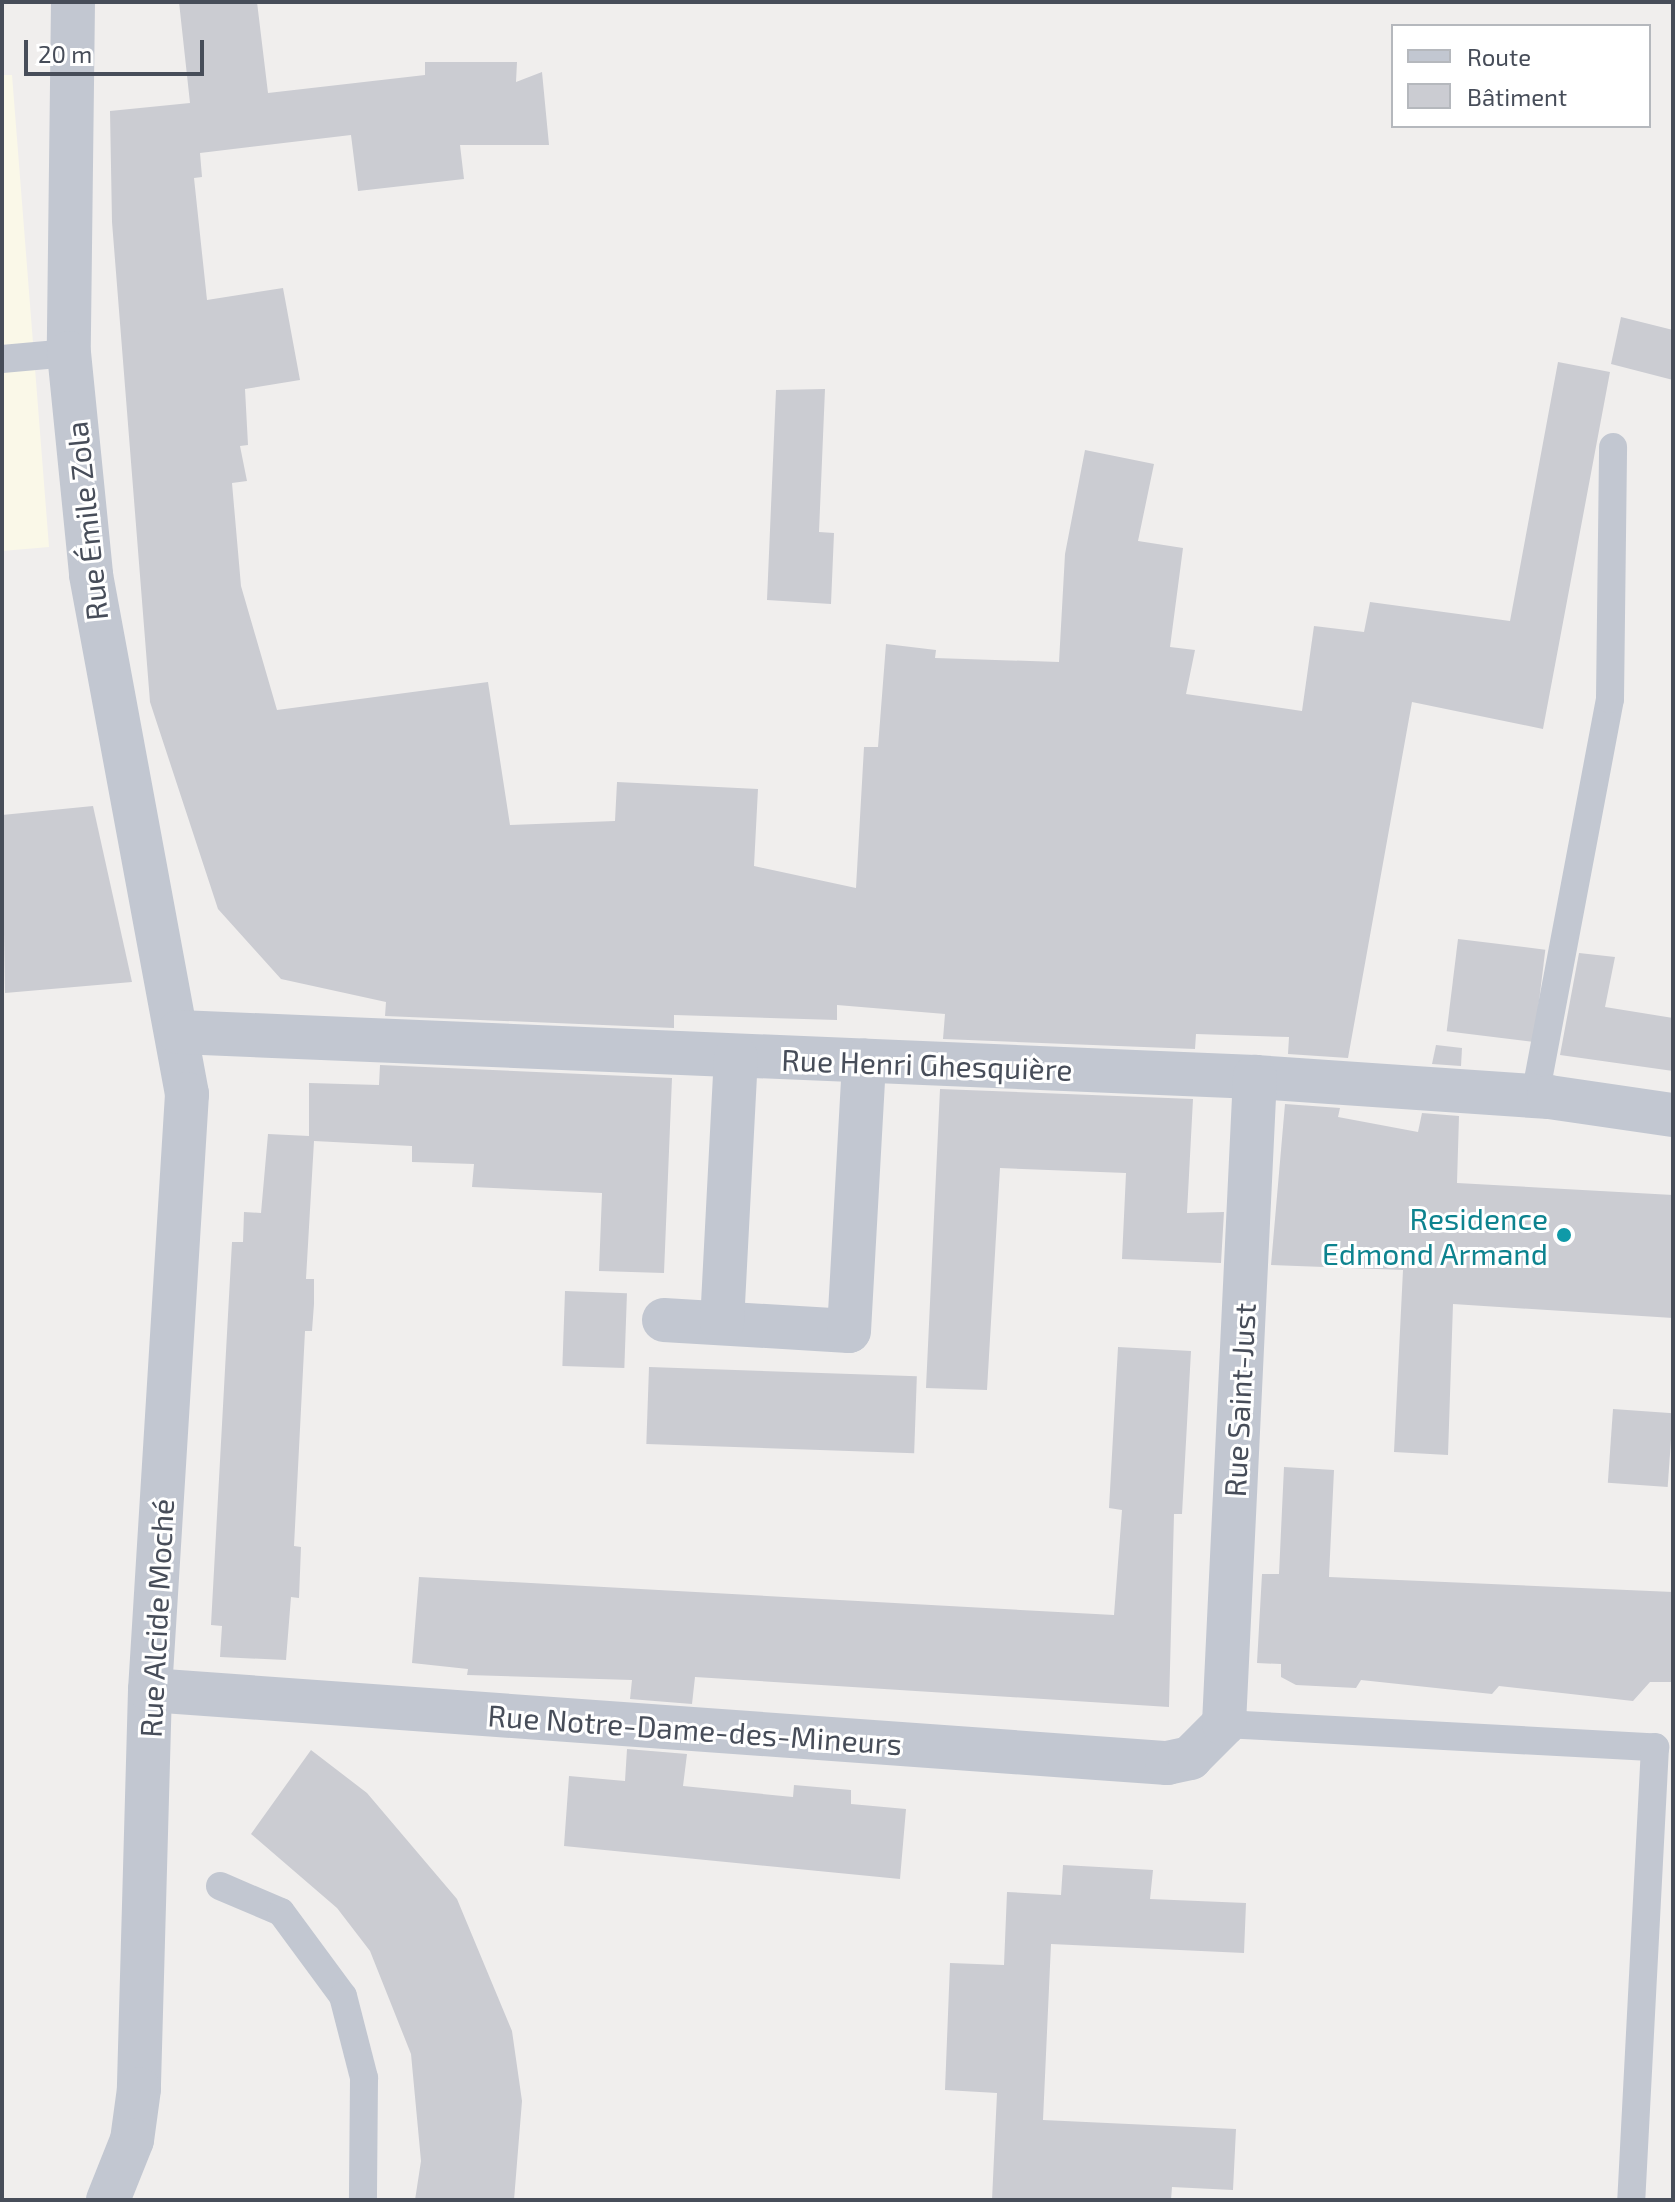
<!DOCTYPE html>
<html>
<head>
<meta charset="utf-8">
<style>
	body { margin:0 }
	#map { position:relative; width:1675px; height:2202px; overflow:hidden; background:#f0eeed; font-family:"Exo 2",sans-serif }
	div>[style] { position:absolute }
	.commercial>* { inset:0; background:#faf8e8 }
	.building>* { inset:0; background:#cbccd2; transform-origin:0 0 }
	.service>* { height:28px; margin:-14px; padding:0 14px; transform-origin:14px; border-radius:14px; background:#c2c7d1 }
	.minor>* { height:44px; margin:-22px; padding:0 22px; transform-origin:22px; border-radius:22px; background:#c2c7d1 }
	.dots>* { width:22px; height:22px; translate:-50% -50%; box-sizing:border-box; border:4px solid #fff; border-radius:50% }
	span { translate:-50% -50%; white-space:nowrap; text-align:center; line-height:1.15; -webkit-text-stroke:6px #fff; paint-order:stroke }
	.street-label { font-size:30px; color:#474d59 }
	.culture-label { font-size:30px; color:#0d838f }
	.right { translate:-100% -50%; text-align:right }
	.frame { position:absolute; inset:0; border:4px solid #474d59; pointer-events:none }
	.legend { position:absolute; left:1391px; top:24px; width:260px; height:104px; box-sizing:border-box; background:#fff; border:2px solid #b5b8bd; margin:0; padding:10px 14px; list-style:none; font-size:24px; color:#474d59 }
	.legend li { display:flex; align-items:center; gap:16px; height:40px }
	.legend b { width:40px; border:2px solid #b5b8bd }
	.scale { position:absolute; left:24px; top:40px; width:180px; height:36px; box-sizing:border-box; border:4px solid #474d59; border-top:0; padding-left:10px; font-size:24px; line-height:28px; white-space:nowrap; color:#474d59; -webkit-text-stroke:6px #fff; paint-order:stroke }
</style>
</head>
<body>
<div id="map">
	<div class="commercial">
		<div style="clip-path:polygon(2px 75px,12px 75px,49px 547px,2px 551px)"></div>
	</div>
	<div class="building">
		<div style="clip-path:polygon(179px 2px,257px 2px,268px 93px,425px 75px,425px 62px,517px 62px,516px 82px,542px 72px,549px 145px,460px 145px,464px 179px,358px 191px,351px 135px,200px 153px,202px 177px,194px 178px,207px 300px,283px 288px,300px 380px,245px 389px,248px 445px,240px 446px,247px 481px,232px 483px,241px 586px,277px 710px,488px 682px,510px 825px,615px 821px,617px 782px,758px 789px,754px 866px,856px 888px,864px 747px,878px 747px,886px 644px,936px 650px,935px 658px,1059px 662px,1065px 554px,1085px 450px,1154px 464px,1138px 541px,1183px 548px,1170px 647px,1195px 650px,1186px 694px,1302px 711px,1314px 626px,1364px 632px,1370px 602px,1510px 621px,1558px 362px,1610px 372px,1543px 729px,1412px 702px,1348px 1058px,1288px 1054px,1289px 1037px,1196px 1034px,1195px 1049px,943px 1039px,945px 1014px,837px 1005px,837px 1020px,674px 1015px,674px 1028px,385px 1016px,386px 1002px,281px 979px,218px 909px,150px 702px,112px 222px,110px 111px,190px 103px)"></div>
		<div style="clip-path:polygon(1621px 317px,1673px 330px,1673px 380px,1611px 364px)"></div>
		<div style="clip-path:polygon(825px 389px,819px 532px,834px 533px,831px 604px,767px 600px,776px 390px)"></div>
		<div style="clip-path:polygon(93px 806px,132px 982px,5px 993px,2px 815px)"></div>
		<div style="left:1458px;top:939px;width:88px;height:93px;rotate:7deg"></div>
		<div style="clip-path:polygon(1579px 953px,1615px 957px,1605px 1007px,1673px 1018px,1673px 1071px,1560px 1055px)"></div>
		<div style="clip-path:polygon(1436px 1045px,1462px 1048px,1461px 1066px,1432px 1064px)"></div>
		<div style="clip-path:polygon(380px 1065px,672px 1078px,664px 1273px,599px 1271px,602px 1193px,472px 1187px,474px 1164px,412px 1162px,412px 1146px,314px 1141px,306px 1279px,314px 1279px,314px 1304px,312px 1331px,305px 1331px,294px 1546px,301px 1547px,299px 1598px,291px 1597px,286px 1660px,220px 1657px,222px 1626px,211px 1625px,232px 1242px,243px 1242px,244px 1212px,261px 1213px,268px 1134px,309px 1136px,309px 1083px,379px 1085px)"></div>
		<div style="clip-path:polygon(940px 1089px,1193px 1099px,1187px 1213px,1224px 1212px,1221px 1263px,1122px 1259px,1126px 1173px,1000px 1168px,987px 1390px,926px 1388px)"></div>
		<div style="clip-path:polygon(1285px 1104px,1340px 1108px,1338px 1117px,1418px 1132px,1422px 1113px,1459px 1116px,1457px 1183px,1673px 1195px,1673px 1318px,1453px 1304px,1448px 1455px,1394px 1452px,1403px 1270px,1271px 1265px)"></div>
		<div style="left:565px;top:1291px;width:62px;height:75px;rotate:2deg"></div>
		<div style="clip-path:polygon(1118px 1347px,1191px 1351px,1182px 1514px,1174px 1514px,1169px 1707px,695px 1677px,692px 1704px,630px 1699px,632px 1680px,467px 1675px,468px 1669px,412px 1663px,419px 1577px,1114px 1615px,1122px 1510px,1109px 1508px)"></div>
		<div style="left:649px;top:1367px;width:268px;height:77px;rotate:2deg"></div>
		<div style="left:1613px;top:1409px;width:60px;height:74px;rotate:4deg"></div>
		<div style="clip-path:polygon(1284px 1467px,1334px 1470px,1329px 1577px,1673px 1592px,1673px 1682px,1650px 1682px,1633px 1701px,1499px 1686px,1492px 1694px,1361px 1680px,1356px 1688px,1296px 1685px,1281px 1677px,1281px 1664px,1257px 1663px,1262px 1574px,1279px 1574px)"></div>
		<div style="clip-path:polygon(627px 1749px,687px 1754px,683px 1786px,793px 1797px,794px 1785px,851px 1790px,851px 1804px,906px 1809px,900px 1879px,564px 1846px,569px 1776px,625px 1781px)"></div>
		<div style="clip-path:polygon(311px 1750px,367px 1793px,457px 1899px,512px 2031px,522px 2101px,514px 2200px,415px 2200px,421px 2161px,411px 2054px,370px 1951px,337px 1908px,251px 1834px)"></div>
		<div style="clip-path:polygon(1063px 1865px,1153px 1870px,1150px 1899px,1246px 1903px,1244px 1953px,1051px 1944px,1043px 2120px,1236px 2129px,1233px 2190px,1172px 2187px,1171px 2200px,992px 2200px,997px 2093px,945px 2090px,950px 1963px,1004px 1965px,1007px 1892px,1061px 1895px)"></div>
	</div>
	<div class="service">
		<div style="left:2px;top:359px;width:67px;rotate:-5.1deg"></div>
		<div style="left:1535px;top:1096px;width:404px;rotate:-79.3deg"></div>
		<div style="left:1610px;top:699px;width:252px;rotate:-89.3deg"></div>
		<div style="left:1224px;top:1724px;width:432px;rotate:3.1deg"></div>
		<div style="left:1655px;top:1747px;width:454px;rotate:93deg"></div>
		<div style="left:220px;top:1886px;width:66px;rotate:23.1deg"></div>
		<div style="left:281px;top:1912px;width:104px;rotate:53.6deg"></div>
		<div style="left:343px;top:1996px;width:85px;rotate:75.6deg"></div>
		<div style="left:364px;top:2078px;width:122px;rotate:90.5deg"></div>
	</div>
	<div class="minor">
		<div style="left:73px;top:2px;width:351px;rotate:90.7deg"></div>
		<div style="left:69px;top:353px;width:223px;rotate:84.3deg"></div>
		<div style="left:91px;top:575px;width:528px;rotate:79.52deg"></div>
		<div style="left:187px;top:1094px;width:597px;rotate:93.55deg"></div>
		<div style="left:150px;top:1690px;width:399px;rotate:91.6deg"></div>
		<div style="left:139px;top:2089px;width:51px;rotate:97.8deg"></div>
		<div style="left:132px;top:2140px;width:65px;rotate:111.8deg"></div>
		<div style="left:179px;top:1032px;width:1077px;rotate:2.39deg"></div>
		<div style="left:1255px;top:1077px;width:295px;rotate:3.9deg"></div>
		<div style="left:1549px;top:1097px;width:125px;rotate:8.3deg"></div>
		<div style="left:664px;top:1320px;width:185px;rotate:3.4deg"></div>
		<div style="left:849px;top:1331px;width:271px;rotate:-86.8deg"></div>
		<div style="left:722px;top:1323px;width:266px;rotate:-87deg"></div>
		<div style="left:150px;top:1690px;width:1020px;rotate:4.11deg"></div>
		<div style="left:1167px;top:1763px;width:24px;rotate:-12deg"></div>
		<div style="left:1190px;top:1758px;width:48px;rotate:-45deg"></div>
		<div style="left:1224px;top:1724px;width:648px;rotate:-87.26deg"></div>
	</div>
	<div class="dots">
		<div style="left:1564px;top:1235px;background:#0f9aa8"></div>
	</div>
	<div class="street-label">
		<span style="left:86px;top:521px;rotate:-96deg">Rue Émile Zola</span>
		<span style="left:927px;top:1064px;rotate:2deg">Rue Henri Ghesquière</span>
		<span style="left:1239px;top:1400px;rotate:-87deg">Rue Saint-Just</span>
		<span style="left:156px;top:1618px;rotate:-87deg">Rue Alcide Moché</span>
		<span style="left:695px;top:1729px;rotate:4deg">Rue Notre-Dame-des-Mineurs</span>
	</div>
	<div class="culture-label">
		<span class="right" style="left:1548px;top:1235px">Residence<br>Edmond Armand</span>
	</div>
	<div class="frame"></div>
	<ul class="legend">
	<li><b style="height:10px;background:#c2c7d1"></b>Route</li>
	<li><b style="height:22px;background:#cbccd2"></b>Bâtiment</li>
	</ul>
	<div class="scale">20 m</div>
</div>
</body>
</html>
